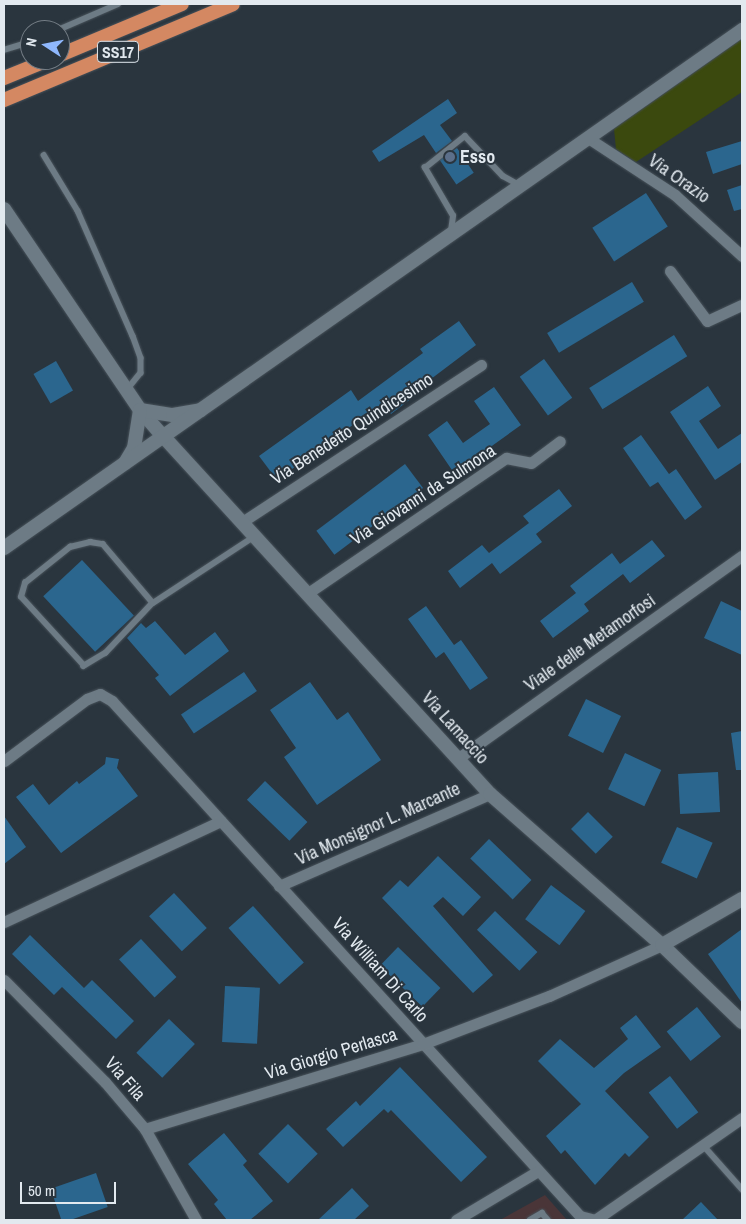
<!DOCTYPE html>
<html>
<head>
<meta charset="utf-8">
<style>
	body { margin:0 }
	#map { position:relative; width:746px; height:1224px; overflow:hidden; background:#2a353e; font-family:"Archivo Narrow",sans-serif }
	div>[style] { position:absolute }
	.commercial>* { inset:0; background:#4a3538 }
	.green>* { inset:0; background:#3b490e }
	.building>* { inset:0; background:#2b668e; transform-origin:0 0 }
	.roads { filter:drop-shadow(0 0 1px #48525a) drop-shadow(0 0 1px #48525a) }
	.service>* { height:5.5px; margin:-2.75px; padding:0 2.75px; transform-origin:2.75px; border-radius:2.75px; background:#6d7b85 }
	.minor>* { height:11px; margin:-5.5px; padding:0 5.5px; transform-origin:5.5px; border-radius:5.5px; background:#6d7b85 }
	.tertiary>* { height:14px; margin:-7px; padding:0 7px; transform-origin:7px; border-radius:7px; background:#6d7b85 }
	.secondary>* { height:14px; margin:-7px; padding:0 7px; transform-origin:7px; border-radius:7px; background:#6d7b85 }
	.trunk>* { height:14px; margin:-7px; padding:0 7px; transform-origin:7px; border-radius:7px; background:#d48862 }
	.dots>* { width:14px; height:14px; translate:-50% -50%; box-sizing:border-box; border:2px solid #2a353e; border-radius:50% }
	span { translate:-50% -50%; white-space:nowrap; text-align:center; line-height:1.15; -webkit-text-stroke:4px #2a353e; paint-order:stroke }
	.shield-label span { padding:1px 4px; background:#2a353e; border:1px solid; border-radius:4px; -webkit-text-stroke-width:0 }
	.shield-label { font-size:16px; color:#e2e9ef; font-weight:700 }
	.poi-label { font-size:18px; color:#e2e9ef; font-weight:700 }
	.left { translate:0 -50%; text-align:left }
	.street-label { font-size:18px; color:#e2e9ef }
	.frame { position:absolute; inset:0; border:5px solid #e2e9ef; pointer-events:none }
	.north { position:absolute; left:20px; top:20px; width:50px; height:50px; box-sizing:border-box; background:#2a353e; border:1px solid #747d85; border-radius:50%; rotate:281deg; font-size:14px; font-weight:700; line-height:20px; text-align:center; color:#e2e9ef }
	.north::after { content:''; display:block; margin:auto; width:18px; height:22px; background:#8fb8fd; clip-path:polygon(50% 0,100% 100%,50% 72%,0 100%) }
	.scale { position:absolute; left:20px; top:1182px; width:96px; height:22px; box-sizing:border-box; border:2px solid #e2e9ef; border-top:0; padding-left:6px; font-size:15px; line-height:18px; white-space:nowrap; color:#e2e9ef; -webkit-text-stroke:4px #2a353e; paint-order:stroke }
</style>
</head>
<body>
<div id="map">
	<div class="commercial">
		<div style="clip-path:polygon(545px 1195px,567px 1220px,500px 1220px)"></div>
	</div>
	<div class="green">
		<div style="clip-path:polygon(742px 39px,742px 92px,636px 162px,616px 149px,614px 129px)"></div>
	</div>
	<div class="building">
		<div style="clip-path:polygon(448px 99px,457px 113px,440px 125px,452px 141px,436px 153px,424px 135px,379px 162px,372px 151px)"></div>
		<div style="clip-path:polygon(742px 141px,742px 164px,713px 174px,706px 152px)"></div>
		<div style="left:457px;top:148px;width:30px;height:21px;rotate:56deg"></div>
		<div style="clip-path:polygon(742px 185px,742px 209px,734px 211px,727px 190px)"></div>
		<div style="left:646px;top:193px;width:40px;height:64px;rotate:57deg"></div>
		<div style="left:632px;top:282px;width:23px;height:99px;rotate:59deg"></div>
		<div style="clip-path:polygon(459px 321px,476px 345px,427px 382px,429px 385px,391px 414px,383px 403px,277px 480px,259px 456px,351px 390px,358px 401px,423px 353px,420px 349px)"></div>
		<div style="left:674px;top:335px;width:25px;height:100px;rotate:58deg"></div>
		<div style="left:544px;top:359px;width:48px;height:30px;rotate:54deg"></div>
		<div style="left:56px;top:361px;width:34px;height:26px;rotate:60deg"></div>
		<div style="clip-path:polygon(708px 386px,721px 406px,699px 421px,718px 449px,742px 433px,742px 462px,715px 480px,670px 412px)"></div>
		<div style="clip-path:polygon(494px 387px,521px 425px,454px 473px,428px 435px,447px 421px,463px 443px,490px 424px,474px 401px)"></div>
		<div style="clip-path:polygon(641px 435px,669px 474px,676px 469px,702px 507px,685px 520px,658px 482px,650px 487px,623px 448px)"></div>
		<div style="left:405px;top:464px;width:30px;height:111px;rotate:53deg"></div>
		<div style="clip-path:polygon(559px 489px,572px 506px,536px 534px,542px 542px,500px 574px,492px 563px,460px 588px,448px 571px,482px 545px,489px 553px,529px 523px,523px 516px)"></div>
		<div style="clip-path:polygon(652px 540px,665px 556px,630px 583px,623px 574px,584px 604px,589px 611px,553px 638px,540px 621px,576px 593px,570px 586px,612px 553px,620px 564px)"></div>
		<div style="left:82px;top:560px;width:76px;height:53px;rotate:47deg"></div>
		<div style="clip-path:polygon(721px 601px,742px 611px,742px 655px,704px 638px)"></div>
		<div style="clip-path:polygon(426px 606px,454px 645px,461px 640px,488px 678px,470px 690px,444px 652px,436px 658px,408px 619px)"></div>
		<div style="clip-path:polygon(155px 621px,185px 655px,215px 632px,229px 651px,170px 696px,155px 678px,159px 675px,127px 638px,141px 623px,146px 628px)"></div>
		<div style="left:244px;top:672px;width:23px;height:76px;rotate:56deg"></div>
		<div style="clip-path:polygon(310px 682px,337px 720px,348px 712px,381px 760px,317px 805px,284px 757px,296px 748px,270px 710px)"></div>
		<div style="left:586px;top:699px;width:39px;height:41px;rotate:26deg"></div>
		<div style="clip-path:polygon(742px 731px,742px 770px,736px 770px,731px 733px)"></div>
		<div style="left:625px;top:753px;width:40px;height:40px;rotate:25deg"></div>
		<div style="clip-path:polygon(106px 757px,119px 759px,117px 768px,138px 796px,61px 853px,16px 797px,33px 784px,49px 805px,77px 781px,79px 784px,105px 764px)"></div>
		<div style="left:718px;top:772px;width:40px;height:40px;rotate:87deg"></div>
		<div style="left:265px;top:781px;width:59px;height:26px;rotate:44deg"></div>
		<div style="left:588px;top:812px;width:35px;height:24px;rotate:45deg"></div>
		<div style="clip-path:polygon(4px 816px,26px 847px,4px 864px)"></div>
		<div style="left:677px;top:827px;width:39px;height:39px;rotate:24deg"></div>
		<div style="left:489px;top:839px;width:59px;height:27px;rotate:44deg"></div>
		<div style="clip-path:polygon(438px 856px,481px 897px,463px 916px,443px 897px,433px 906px,493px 975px,473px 993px,382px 898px,400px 880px,408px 887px)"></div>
		<div style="left:551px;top:885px;width:43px;height:43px;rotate:37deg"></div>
		<div style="left:174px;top:893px;width:48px;height:34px;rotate:47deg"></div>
		<div style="left:253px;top:906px;width:76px;height:33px;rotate:48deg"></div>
		<div style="left:495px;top:911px;width:59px;height:26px;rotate:44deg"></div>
		<div style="clip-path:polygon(742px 929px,742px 1003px,708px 954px)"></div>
		<div style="clip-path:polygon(30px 935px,84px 988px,92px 980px,134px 1021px,116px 1039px,62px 987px,54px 995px,12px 954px)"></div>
		<div style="left:141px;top:939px;width:52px;height:30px;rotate:47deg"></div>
		<div style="left:398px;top:947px;width:59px;height:26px;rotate:44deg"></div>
		<div style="left:225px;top:986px;width:35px;height:56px;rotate:3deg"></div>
		<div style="left:697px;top:1007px;width:38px;height:39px;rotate:51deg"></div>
		<div style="clip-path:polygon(636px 1015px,661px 1047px,624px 1073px,605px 1091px,649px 1137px,629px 1157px,625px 1153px,595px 1185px,565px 1150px,561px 1154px,546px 1136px,581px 1104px,538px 1061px,560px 1039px,594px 1068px,628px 1039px,620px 1028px)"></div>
		<div style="left:169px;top:1019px;width:36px;height:47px;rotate:44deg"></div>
		<div style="clip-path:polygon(400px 1067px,487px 1157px,461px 1182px,391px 1110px,388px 1113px,384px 1109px,343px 1147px,326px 1129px,356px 1101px,360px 1106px)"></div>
		<div style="left:670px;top:1076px;width:46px;height:27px;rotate:52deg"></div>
		<div style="left:288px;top:1124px;width:42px;height:42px;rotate:45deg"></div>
		<div style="clip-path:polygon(224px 1133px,247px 1161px,243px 1165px,273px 1201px,250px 1220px,227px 1220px,214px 1204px,218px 1200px,188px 1164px)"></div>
		<div style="left:96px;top:1173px;width:36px;height:48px;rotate:71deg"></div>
		<div style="clip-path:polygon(352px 1188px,369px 1206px,354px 1220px,318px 1220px)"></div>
		<div style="clip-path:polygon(701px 1202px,718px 1220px,682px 1220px)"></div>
	</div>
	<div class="roads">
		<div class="service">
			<div style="left:58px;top:30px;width:65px;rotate:-23.4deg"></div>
			<div style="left:4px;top:50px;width:27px;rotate:-17deg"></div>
			<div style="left:44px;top:155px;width:66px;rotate:58.7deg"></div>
			<div style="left:78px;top:211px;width:137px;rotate:66.3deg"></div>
			<div style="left:133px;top:336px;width:23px;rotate:70deg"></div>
			<div style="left:141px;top:358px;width:15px;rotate:90deg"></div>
			<div style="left:141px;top:373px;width:22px;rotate:129deg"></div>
			<div style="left:451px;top:231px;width:15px;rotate:-82deg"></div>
			<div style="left:453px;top:216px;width:56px;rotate:-120.3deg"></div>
			<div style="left:425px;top:168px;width:51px;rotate:-38.7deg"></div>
			<div style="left:465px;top:136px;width:55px;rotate:46.5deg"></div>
			<div style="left:503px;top:176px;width:18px;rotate:29deg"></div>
			<div style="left:153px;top:603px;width:69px;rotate:133.2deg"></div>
			<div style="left:106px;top:653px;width:26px;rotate:149deg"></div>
			<div style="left:84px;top:666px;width:93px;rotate:-132.4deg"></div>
			<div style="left:21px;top:597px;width:15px;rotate:-74deg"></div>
			<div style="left:25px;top:583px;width:58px;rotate:-38.7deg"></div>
			<div style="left:70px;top:547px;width:21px;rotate:-14deg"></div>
			<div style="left:90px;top:542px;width:13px;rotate:9deg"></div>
			<div style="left:103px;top:544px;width:77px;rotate:49.7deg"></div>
			<div style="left:153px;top:603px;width:122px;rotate:-33.3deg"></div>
			<div style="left:703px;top:1145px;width:59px;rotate:48.4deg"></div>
			<div style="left:530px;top:1220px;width:14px;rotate:-30deg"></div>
			<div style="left:542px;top:1213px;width:9px;rotate:49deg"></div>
		</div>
		<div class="minor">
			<div style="left:588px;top:138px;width:104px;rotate:33.2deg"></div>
			<div style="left:675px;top:195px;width:91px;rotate:42.3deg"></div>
			<div style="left:670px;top:271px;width:62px;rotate:53.5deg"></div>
			<div style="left:707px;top:321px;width:38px;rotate:-25deg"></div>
			<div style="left:242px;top:522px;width:286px;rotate:-33.3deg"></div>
			<div style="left:308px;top:593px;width:240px;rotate:-34.3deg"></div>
			<div style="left:506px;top:458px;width:25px;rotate:11deg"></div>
			<div style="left:531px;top:463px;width:36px;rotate:-37deg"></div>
			<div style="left:457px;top:759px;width:350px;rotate:-35.5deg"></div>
			<div style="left:4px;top:761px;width:104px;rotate:-36.8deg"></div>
			<div style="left:87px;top:699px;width:14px;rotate:-21deg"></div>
			<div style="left:100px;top:694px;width:14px;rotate:30deg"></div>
			<div style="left:112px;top:701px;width:696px;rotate:47.74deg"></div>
			<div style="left:580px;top:1216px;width:16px;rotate:15deg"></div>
			<div style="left:595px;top:1220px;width:179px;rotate:-34.8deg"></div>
			<div style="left:279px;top:886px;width:230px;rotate:-23.6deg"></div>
			<div style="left:4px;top:922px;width:239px;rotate:-25deg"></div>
			<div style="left:4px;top:980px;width:144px;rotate:45.3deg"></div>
			<div style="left:105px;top:1082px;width:62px;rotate:49.6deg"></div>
			<div style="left:145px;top:1129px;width:104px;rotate:60.7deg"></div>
			<div style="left:145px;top:1129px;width:291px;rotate:-17deg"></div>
			<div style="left:423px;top:1044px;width:135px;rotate:-20.9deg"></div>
			<div style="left:549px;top:996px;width:124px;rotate:-24.3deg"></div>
			<div style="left:456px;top:1220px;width:96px;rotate:-30.9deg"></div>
		</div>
		<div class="tertiary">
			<div style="left:4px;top:209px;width:243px;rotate:55.9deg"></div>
			<div style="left:140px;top:410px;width:35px;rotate:49deg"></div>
			<div style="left:163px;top:436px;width:485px;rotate:47.6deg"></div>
			<div style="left:490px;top:794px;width:229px;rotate:41.3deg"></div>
			<div style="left:662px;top:945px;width:111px;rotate:43.9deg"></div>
			<div style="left:140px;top:410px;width:33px;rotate:9deg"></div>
			<div style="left:173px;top:415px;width:28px;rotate:-10deg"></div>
			<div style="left:125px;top:463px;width:17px;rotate:-59deg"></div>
			<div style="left:134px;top:448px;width:38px;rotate:-81deg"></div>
			<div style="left:662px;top:945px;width:92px;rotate:-29.9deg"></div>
		</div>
		<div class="secondary">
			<div style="left:4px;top:548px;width:902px;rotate:-35.06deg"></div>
		</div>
		<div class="trunk">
			<div style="left:60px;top:55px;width:132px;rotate:-22.7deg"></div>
			<div style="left:4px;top:78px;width:48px;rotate:-22.2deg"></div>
			<div style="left:4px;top:100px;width:248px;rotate:-22.7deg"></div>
		</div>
	</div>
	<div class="dots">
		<div style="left:450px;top:157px;background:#5c6f8a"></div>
	</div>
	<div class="shield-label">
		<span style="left:118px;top:52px">SS17</span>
	</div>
	<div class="poi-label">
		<span class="left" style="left:460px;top:157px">Esso</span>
	</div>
	<div class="street-label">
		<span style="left:679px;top:179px;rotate:35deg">Via Orazio</span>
		<span style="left:352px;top:429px;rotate:-33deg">Via Benedetto Quindicesimo</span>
		<span style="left:423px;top:495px;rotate:-33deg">Via Giovanni da Sulmona</span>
		<span style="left:590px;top:643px;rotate:-35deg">Viale delle Metamorfosi</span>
		<span style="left:455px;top:728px;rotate:48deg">Via Lamaccio</span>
		<span style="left:378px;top:824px;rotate:-24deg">Via Monsignor L. Marcante</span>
		<span style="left:380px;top:970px;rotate:48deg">Via William Di Carlo</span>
		<span style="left:331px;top:1054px;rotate:-17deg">Via Giorgio Perlasca</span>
		<span style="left:125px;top:1079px;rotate:49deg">Via Fila</span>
	</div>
	<div class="frame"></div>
	<div class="north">N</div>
	<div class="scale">50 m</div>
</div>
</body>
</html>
